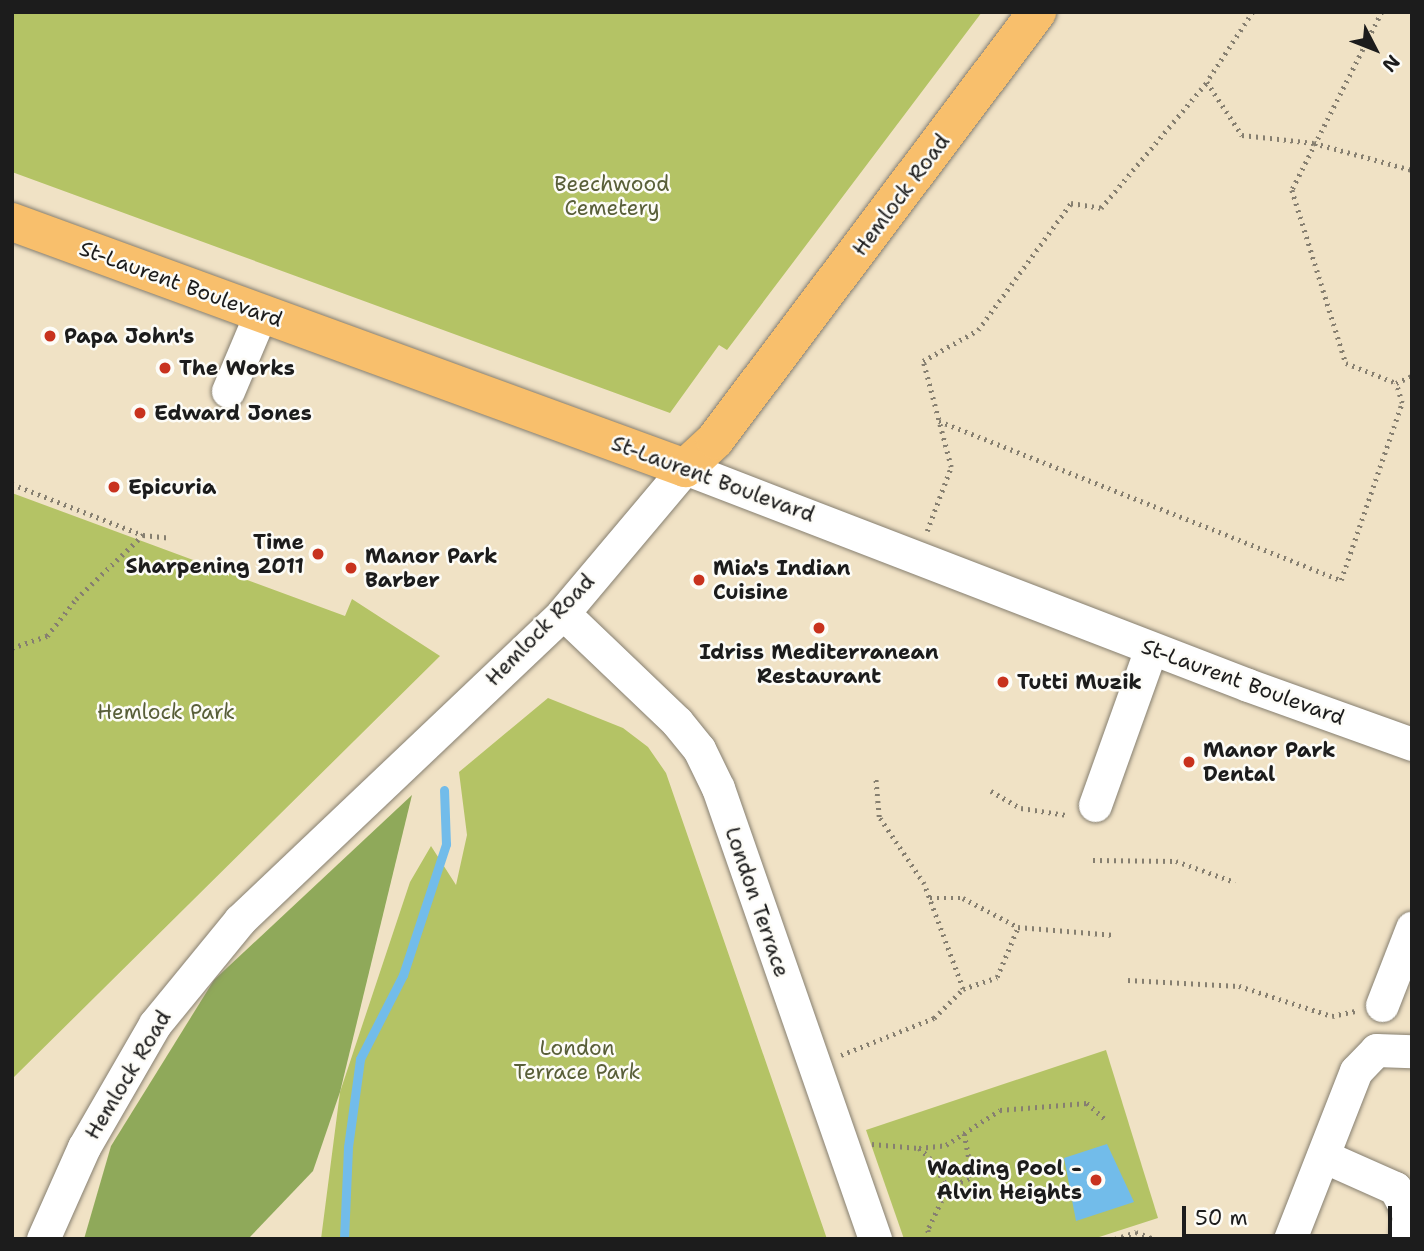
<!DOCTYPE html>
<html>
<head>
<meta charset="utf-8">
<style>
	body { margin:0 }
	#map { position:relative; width:1424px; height:1251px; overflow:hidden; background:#f0e2c5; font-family:"Shantell Sans",sans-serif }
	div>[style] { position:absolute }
	.green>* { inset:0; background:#b4c365 }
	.forest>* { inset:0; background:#8fa95a }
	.water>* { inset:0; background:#72bcea }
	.stream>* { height:9px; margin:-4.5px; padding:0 4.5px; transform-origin:4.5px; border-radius:4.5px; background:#72bcea }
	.path>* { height:4.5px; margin-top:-2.25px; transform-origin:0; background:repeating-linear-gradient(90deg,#867f70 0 2px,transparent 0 7px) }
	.roads { filter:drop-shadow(0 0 2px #867f70) drop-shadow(0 0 2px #867f70) }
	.minor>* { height:33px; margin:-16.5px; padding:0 16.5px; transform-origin:16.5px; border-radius:16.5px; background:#fff }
	.major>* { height:38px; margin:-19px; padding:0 19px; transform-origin:19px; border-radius:19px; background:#f8bf6c }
	.dots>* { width:19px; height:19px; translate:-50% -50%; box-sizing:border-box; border:4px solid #fdfcf7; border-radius:50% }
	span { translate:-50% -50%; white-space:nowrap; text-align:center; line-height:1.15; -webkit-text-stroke:5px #fdfcf7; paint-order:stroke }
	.park-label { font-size:21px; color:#595f39 }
	.street-label { font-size:21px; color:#1c1c1c }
	.poi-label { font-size:21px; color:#1c1c1c; font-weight:700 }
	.left { translate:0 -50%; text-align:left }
	.right { translate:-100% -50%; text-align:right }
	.frame { position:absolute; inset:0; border:14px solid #1c1c1c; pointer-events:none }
	.north { position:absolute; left:1340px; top:14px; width:70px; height:70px; -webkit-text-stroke:5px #fdfcf7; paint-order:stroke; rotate:132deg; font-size:19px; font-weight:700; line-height:28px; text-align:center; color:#1c1c1c }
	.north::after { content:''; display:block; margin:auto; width:24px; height:32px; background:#1c1c1c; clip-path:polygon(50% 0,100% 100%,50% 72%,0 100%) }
	.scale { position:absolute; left:1182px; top:1206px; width:210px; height:32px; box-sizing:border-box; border:4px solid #1c1c1c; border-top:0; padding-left:9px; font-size:21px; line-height:24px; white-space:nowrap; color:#1c1c1c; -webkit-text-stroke:5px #fdfcf7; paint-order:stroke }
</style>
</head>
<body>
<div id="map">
	<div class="green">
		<div style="clip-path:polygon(12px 12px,982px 12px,727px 350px,719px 345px,670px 413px,12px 172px)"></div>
		<div style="clip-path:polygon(12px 493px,345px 616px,352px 599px,440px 656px,12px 1079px)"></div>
		<div style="clip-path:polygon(548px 698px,623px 728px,648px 747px,666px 773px,827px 1239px,321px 1239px,340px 1092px,410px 882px,431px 846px,456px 885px,467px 835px,459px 772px)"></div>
		<div style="clip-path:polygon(1106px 1050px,1158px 1218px,1093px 1239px,904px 1239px,866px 1130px)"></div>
	</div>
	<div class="forest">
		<div style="clip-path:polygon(412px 795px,340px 1092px,313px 1171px,248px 1239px,84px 1239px,111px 1146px,214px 980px)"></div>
	</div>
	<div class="water">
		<div style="clip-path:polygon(1107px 1144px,1134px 1202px,1076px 1221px,1064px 1158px)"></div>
	</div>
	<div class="stream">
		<div style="left:344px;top:1239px;width:92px;rotate:-87.5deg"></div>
		<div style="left:348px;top:1147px;width:89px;rotate:-82.2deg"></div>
		<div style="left:360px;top:1059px;width:94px;rotate:-62.9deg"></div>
		<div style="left:403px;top:975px;width:138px;rotate:-71.8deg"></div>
		<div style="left:446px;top:844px;width:54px;rotate:-92.1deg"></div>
	</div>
	<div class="path">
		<div style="left:1253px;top:12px;width:84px;rotate:123.3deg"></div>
		<div style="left:1207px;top:82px;width:64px;rotate:56.6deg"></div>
		<div style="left:1242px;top:135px;width:72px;rotate:6.3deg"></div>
		<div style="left:1314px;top:143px;width:102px;rotate:15.4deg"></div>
		<div style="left:1382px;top:12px;width:199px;rotate:116.8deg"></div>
		<div style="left:1292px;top:190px;width:181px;rotate:72.7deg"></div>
		<div style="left:1346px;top:363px;width:54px;rotate:21.8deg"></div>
		<div style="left:1396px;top:383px;width:17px;rotate:-24deg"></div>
		<div style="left:939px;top:421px;width:432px;rotate:21.6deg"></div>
		<div style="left:1341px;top:580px;width:187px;rotate:-71deg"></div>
		<div style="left:1402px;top:403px;width:21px;rotate:-107deg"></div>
		<div style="left:12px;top:484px;width:141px;rotate:21.3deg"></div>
		<div style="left:143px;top:535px;width:27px;rotate:6deg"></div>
		<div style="left:927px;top:531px;width:68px;rotate:-69.4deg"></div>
		<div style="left:951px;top:467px;width:110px;rotate:-104.8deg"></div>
		<div style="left:923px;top:361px;width:63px;rotate:-29.4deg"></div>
		<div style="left:978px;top:330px;width:157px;rotate:-53.8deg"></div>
		<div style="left:1071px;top:203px;width:30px;rotate:9deg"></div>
		<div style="left:1101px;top:208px;width:165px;rotate:-49.9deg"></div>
		<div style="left:12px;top:648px;width:37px;rotate:-19deg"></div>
		<div style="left:47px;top:636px;width:47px;rotate:-51.9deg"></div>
		<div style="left:76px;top:599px;width:93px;rotate:-43.7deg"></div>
		<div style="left:991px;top:791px;width:34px;rotate:30deg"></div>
		<div style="left:1021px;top:808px;width:47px;rotate:8.7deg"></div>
		<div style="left:1093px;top:860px;width:83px;rotate:0.7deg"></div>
		<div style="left:1176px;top:861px;width:63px;rotate:19.6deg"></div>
		<div style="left:930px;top:898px;width:33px"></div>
		<div style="left:963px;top:898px;width:62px;rotate:27.8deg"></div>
		<div style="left:1018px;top:927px;width:97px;rotate:4.7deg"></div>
		<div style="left:1128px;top:980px;width:111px;rotate:3.1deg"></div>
		<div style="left:1239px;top:986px;width:98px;rotate:17.9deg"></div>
		<div style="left:1332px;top:1016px;width:25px;rotate:-12deg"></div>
		<div style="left:963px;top:989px;width:36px;rotate:-19deg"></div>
		<div style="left:997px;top:977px;width:54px;rotate:-67.2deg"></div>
		<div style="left:841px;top:1055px;width:100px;rotate:-21.7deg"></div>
		<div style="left:934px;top:1018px;width:41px;rotate:-45deg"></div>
		<div style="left:963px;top:989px;width:112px;rotate:-110.4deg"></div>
		<div style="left:924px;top:884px;width:81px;rotate:-123.9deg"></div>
		<div style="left:879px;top:817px;width:38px;rotate:-95deg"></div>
		<div style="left:872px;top:1144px;width:47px;rotate:4.9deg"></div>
		<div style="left:919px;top:1148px;width:13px;rotate:42deg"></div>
		<div style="left:929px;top:1157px;width:36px;rotate:58deg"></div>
		<div style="left:948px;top:1188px;width:47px;rotate:115.5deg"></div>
		<div style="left:928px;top:1230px;width:9px;rotate:77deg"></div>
		<div style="left:919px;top:1148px;width:27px;rotate:-6deg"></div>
		<div style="left:946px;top:1145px;width:64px;rotate:-32.9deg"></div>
		<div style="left:1000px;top:1110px;width:87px;rotate:-4.6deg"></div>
		<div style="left:1087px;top:1103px;width:25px;rotate:42deg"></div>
		<div style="left:948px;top:1188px;width:26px;rotate:-25deg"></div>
		<div style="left:972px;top:1177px;width:44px;rotate:-100.5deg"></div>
		<div style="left:1115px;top:1239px;width:22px;rotate:-18deg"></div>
		<div style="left:1136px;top:1232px;width:19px;rotate:21deg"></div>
	</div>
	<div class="roads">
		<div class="minor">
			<div style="left:228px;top:391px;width:85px;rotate:-67.1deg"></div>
			<div style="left:563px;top:613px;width:158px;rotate:43.7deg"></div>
			<div style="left:677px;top:722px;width:35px;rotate:51deg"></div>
			<div style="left:699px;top:749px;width:43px;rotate:64deg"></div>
			<div style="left:718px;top:788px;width:478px;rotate:70.8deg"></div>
			<div style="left:1095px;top:805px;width:166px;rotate:-70.3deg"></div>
			<div style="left:1382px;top:1005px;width:83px;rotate:-68.7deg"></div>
			<div style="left:1323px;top:1156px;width:79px;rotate:24deg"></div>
			<div style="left:1395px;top:1188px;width:30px;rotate:62deg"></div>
			<div style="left:1409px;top:1214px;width:25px;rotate:97deg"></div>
			<div style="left:43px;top:1239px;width:101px;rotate:-66deg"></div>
			<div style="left:84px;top:1147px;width:142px;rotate:-60deg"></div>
			<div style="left:155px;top:1024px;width:134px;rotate:-50.7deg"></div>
			<div style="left:240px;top:920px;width:446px;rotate:-43.5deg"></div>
			<div style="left:563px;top:613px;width:189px;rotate:-49.9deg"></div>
			<div style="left:685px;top:468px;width:603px;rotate:21.08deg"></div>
			<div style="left:1248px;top:685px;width:174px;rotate:19.8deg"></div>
			<div style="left:1290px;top:1239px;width:180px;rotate:-68.6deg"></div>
			<div style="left:1356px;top:1071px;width:29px;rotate:-46deg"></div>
			<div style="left:1376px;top:1050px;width:36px;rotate:2deg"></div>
		</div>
		<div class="major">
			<div style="left:12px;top:222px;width:717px;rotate:20.08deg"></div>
			<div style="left:685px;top:468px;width:41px;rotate:-43deg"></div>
			<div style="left:715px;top:440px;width:536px;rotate:-53.04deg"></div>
		</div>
	</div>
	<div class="dots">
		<div style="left:50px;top:336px;background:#c8321e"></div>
		<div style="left:165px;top:368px;background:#c8321e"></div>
		<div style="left:140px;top:413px;background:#c8321e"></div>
		<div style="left:114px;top:487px;background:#c8321e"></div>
		<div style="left:318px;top:554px;background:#c8321e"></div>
		<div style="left:351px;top:568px;background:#c8321e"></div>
		<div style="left:699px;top:580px;background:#c8321e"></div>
		<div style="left:819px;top:628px;background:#c8321e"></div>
		<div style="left:1003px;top:682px;background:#c8321e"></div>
		<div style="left:1189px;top:762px;background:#c8321e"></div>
		<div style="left:1096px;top:1180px;background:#c8321e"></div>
	</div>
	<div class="park-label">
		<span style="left:612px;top:196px">Beechwood<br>Cemetery</span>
		<span style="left:166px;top:712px">Hemlock Park</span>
		<span style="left:577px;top:1060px">London<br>Terrace Park</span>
	</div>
	<div class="street-label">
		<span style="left:901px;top:195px;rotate:-53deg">Hemlock Road</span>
		<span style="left:181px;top:284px;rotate:20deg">St-Laurent Boulevard</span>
		<span style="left:713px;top:479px;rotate:20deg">St-Laurent Boulevard</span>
		<span style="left:540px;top:630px;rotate:-46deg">Hemlock Road</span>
		<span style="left:1243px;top:682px;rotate:20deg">St-Laurent Boulevard</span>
		<span style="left:757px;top:902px;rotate:71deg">London Terrace</span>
		<span style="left:128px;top:1075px;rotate:-59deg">Hemlock Road</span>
	</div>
	<div class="poi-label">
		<span class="left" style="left:64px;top:336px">Papa John's</span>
		<span class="left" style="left:179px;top:368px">The Works</span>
		<span class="left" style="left:154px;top:413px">Edward Jones</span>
		<span class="left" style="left:128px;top:487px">Epicuria</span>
		<span class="right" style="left:304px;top:554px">Time<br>Sharpening 2011</span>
		<span class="left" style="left:365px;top:568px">Manor Park<br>Barber</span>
		<span class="left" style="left:713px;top:580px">Mia's Indian<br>Cuisine</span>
		<span style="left:819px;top:664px">Idriss Mediterranean<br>Restaurant</span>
		<span class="left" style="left:1017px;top:682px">Tutti Muzik</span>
		<span class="left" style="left:1203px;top:762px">Manor Park<br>Dental</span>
		<span class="right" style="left:1082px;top:1180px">Wading Pool -<br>Alvin Heights</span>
	</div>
	<div class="frame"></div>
	<div class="north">N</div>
	<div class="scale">50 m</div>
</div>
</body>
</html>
